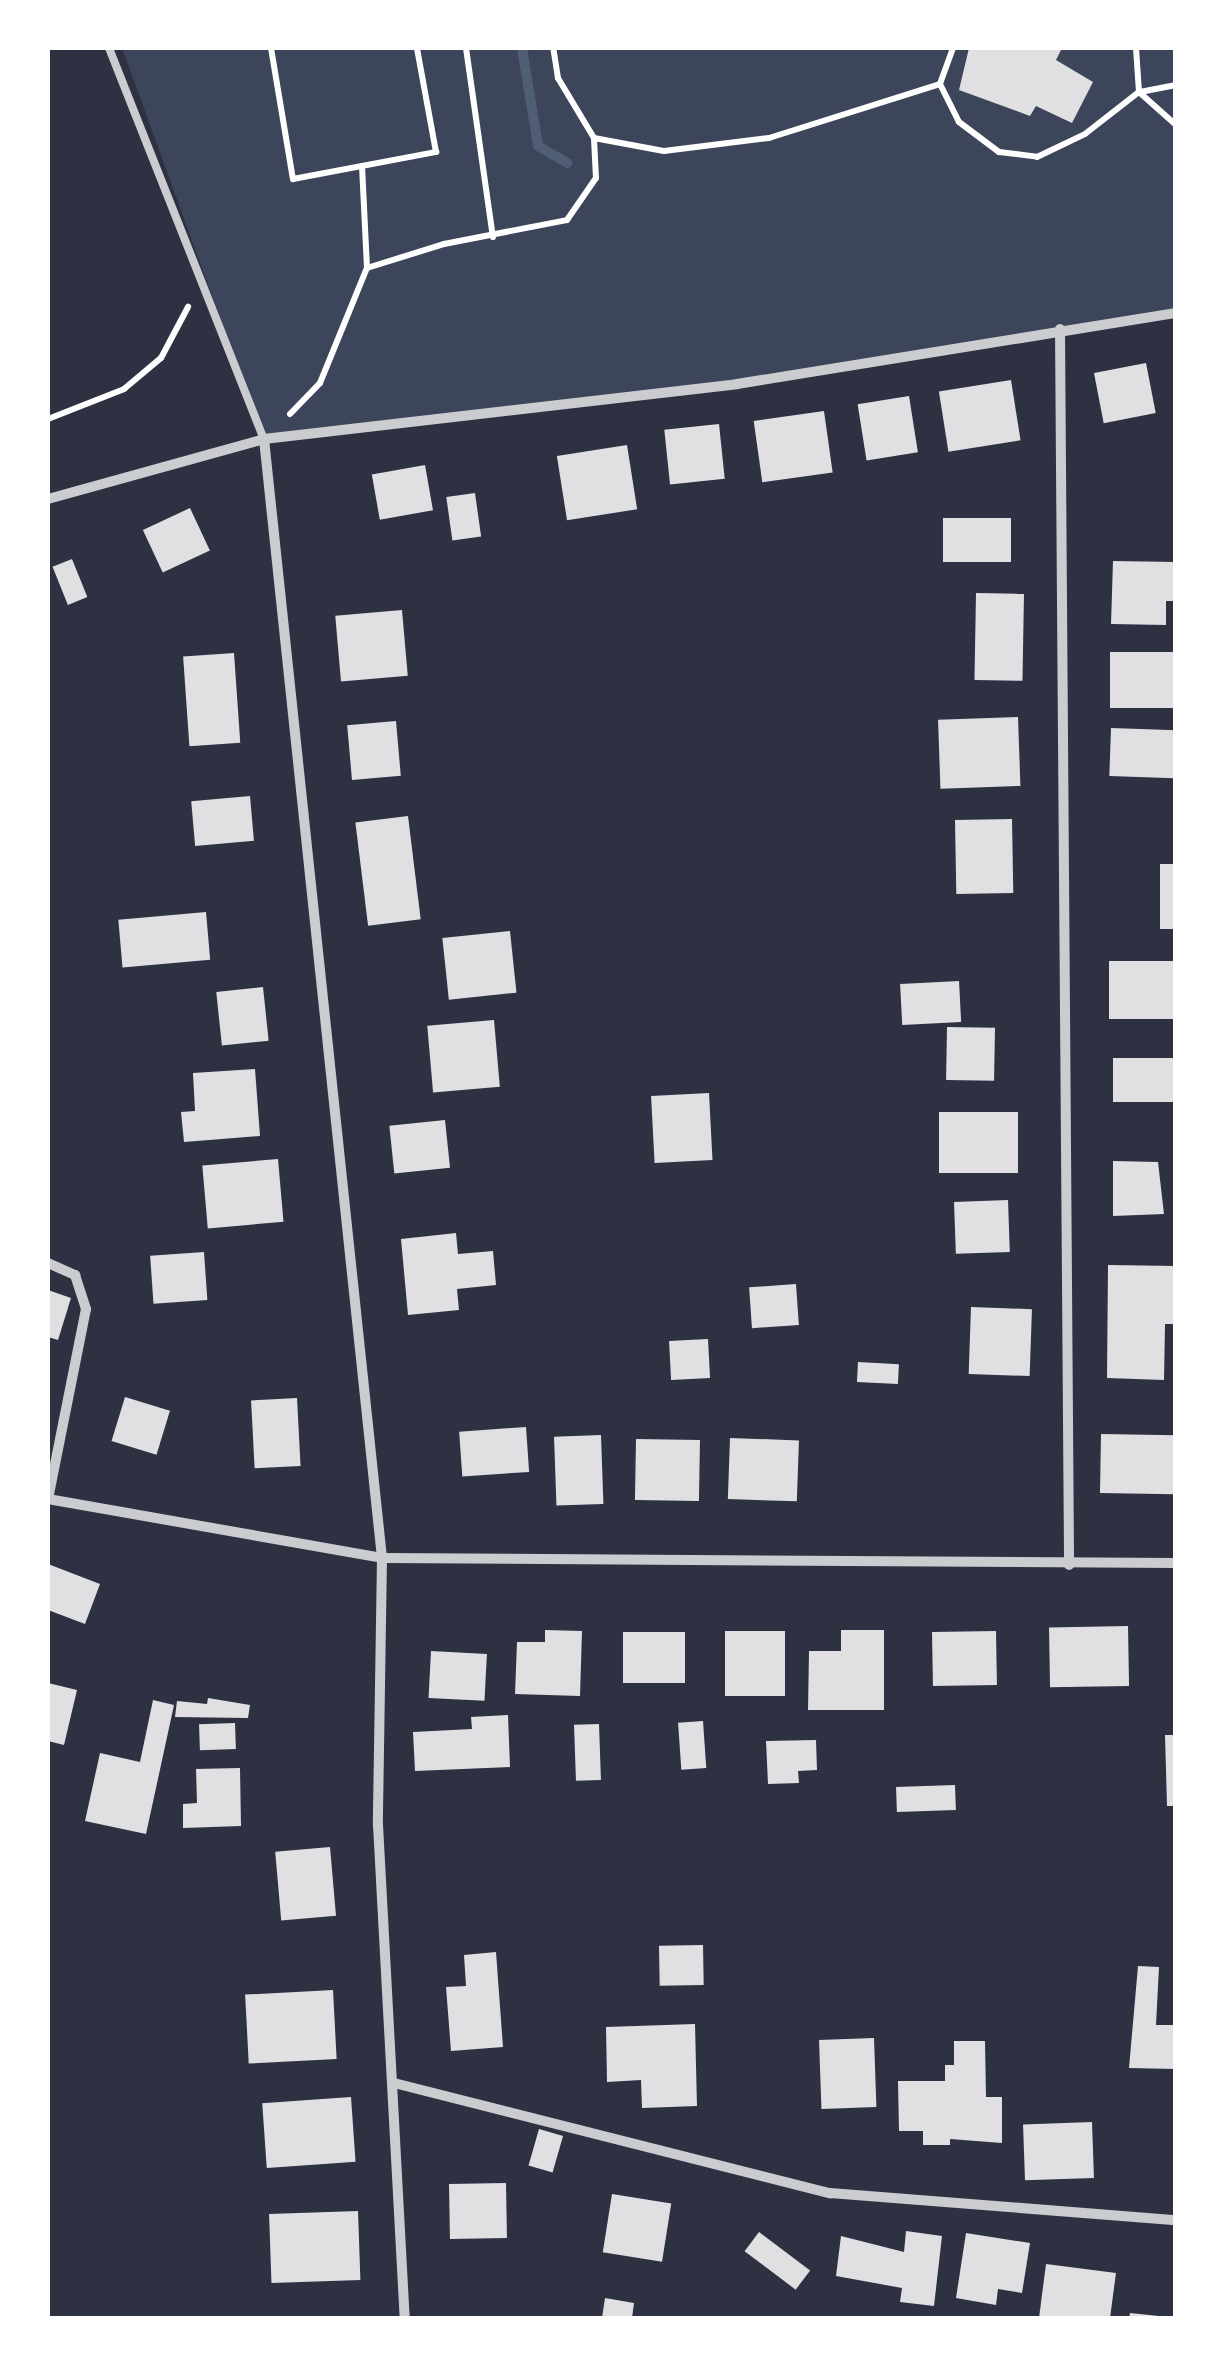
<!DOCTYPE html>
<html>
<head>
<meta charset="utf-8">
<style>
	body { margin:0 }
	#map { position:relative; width:1223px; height:2366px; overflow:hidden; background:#2d3142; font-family:"Asap Condensed",sans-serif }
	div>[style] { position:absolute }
	.green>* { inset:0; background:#3c4559 }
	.stream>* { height:10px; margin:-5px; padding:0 5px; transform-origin:5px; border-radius:5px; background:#4f5d75 }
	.building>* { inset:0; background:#e0e0e3; transform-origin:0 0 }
	.path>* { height:6px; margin:-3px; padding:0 3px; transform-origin:3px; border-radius:3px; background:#fff }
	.service>* { height:8px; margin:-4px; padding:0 4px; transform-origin:4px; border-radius:4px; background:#caccd0 }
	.minor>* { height:10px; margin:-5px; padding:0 5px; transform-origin:5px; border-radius:5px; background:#caccd0 }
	span { translate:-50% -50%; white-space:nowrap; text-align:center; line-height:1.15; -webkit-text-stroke:10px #fff; paint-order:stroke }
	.frame { position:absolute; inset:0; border:50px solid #fff; pointer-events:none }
</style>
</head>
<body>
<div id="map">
	<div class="green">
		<div style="clip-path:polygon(122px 48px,1175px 48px,1175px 315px,737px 384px,264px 439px)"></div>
	</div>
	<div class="stream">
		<div style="left:522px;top:48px;width:99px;rotate:80.7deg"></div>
		<div style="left:538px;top:146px;width:34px;rotate:30deg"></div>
	</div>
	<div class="building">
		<div style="clip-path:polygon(969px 48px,1062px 48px,1056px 60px,1093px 82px,1072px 123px,1036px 106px,1030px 116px,959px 90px)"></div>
		<div style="left:1146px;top:363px;width:51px;height:53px;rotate:79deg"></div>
		<div style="left:1011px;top:380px;width:61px;height:73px;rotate:81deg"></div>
		<div style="left:909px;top:396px;width:57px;height:52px;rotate:81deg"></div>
		<div style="left:824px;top:411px;width:62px;height:71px;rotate:82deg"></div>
		<div style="left:719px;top:424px;width:55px;height:55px;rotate:84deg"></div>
		<div style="left:627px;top:445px;width:65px;height:71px;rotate:81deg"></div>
		<div style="left:425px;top:465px;width:46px;height:54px;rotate:80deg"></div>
		<div style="left:475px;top:493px;width:44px;height:29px;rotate:82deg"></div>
		<div style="left:190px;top:508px;width:47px;height:52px;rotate:65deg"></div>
		<div style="left:943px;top:518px;width:68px;height:44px"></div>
		<div style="left:72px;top:559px;width:41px;height:21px;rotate:68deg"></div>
		<div style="clip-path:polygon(1113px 561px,1176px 562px,1176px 601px,1166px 601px,1166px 625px,1111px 624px)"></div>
		<div style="left:976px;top:593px;width:48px;height:87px;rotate:1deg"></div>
		<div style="left:402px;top:610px;width:66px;height:67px;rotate:85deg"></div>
		<div style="left:1110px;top:652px;width:66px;height:56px"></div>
		<div style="left:234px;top:653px;width:90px;height:51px;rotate:86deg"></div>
		<div style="left:1018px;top:717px;width:69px;height:80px;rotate:88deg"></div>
		<div style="left:396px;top:721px;width:55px;height:49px;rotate:85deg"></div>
		<div style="left:1111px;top:728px;width:65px;height:48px;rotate:2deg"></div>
		<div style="left:250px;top:796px;width:45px;height:59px;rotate:85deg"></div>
		<div style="left:408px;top:816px;width:104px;height:53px;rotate:83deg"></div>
		<div style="left:1012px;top:819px;width:74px;height:57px;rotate:89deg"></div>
		<div style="left:1160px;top:864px;width:16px;height:65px"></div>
		<div style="left:206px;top:912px;width:48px;height:88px;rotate:85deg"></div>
		<div style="left:510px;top:931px;width:62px;height:68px;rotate:84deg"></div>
		<div style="left:1176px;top:961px;width:58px;height:67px;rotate:90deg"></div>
		<div style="left:959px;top:981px;width:41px;height:59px;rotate:87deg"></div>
		<div style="left:263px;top:987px;width:54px;height:47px;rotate:84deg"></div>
		<div style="left:494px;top:1020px;width:67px;height:67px;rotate:85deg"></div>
		<div style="left:947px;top:1027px;width:48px;height:53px;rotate:1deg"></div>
		<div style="left:1176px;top:1058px;width:44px;height:63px;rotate:90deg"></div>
		<div style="clip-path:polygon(255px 1069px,260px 1136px,184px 1142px,181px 1112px,195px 1111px,193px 1073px)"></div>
		<div style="left:709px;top:1093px;width:67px;height:58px;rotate:87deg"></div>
		<div style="left:939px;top:1112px;width:79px;height:61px"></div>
		<div style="left:445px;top:1120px;width:48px;height:56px;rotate:84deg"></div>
		<div style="left:278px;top:1159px;width:63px;height:76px;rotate:85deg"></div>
		<div style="clip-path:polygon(1113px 1161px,1158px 1162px,1164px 1214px,1113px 1216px)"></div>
		<div style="left:1008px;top:1200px;width:52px;height:54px;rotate:88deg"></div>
		<div style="clip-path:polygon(456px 1233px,458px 1254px,493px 1251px,496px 1285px,457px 1289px,459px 1310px,408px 1315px,401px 1239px)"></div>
		<div style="left:204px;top:1252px;width:48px;height:54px;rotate:86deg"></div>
		<div style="clip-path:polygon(1108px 1265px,1176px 1266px,1176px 1324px,1165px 1324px,1164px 1380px,1107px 1378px)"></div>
		<div style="left:796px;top:1284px;width:41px;height:47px;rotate:86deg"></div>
		<div style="clip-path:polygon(48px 1290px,71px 1298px,58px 1340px,48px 1337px)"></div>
		<div style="left:971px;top:1307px;width:61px;height:67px;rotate:2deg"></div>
		<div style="left:708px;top:1339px;width:39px;height:39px;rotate:87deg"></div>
		<div style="left:858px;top:1362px;width:41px;height:20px;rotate:3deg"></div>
		<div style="left:125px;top:1397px;width:47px;height:46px;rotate:17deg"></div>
		<div style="left:297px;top:1398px;width:68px;height:46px;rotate:87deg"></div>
		<div style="left:526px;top:1427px;width:45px;height:67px;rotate:86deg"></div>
		<div style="left:1101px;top:1434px;width:75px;height:59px;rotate:1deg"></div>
		<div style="left:601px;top:1435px;width:69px;height:47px;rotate:88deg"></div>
		<div style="left:730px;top:1438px;width:69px;height:61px;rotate:2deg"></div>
		<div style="left:636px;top:1439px;width:64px;height:61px;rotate:1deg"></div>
		<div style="clip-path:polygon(48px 1564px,100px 1584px,85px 1624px,48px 1610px)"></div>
		<div style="left:1128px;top:1626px;width:60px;height:79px;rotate:89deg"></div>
		<div style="clip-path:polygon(545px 1630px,582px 1631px,580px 1696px,515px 1694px,517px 1642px,545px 1642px)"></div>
		<div style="clip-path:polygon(841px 1630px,884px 1630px,884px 1710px,808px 1710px,809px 1651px,841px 1651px)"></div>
		<div style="left:725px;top:1631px;width:60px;height:65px"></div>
		<div style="left:996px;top:1631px;width:54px;height:64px;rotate:89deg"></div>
		<div style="left:685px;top:1632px;width:51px;height:62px;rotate:90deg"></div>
		<div style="left:431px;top:1651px;width:56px;height:47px;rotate:3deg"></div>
		<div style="clip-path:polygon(48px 1683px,77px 1690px,64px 1745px,48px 1741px)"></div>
		<div style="clip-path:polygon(208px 1698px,250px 1705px,248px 1718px,175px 1717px,177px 1701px,207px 1704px)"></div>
		<div style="clip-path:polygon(153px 1700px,174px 1705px,146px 1834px,85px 1821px,100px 1753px,140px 1762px)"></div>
		<div style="clip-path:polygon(508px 1715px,510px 1767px,415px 1771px,413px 1732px,472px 1729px,471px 1717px)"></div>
		<div style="left:703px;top:1721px;width:47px;height:25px;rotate:86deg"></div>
		<div style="left:235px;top:1723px;width:26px;height:36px;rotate:88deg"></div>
		<div style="left:599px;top:1724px;width:56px;height:25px;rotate:88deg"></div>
		<div style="clip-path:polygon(1165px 1735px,1176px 1735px,1176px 1806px,1167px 1806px)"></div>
		<div style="clip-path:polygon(816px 1740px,817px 1770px,798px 1771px,799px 1783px,768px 1784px,766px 1741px)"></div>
		<div style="clip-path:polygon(240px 1768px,241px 1826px,183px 1828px,183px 1804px,197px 1803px,196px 1769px)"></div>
		<div style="left:955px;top:1785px;width:25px;height:59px;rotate:88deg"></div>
		<div style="left:330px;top:1847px;width:69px;height:55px;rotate:85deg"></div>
		<div style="left:703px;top:1945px;width:40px;height:44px;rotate:89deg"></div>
		<div style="clip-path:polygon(496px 1952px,503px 2047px,451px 2051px,446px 1987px,466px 1986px,464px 1955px)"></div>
		<div style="clip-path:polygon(1138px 1966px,1159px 1967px,1156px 2025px,1176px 2025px,1176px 2069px,1129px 2068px)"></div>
		<div style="left:333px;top:1990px;width:69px;height:88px;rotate:87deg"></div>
		<div style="clip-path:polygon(695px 2024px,697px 2106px,642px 2108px,641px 2080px,607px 2082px,606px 2027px)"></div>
		<div style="left:874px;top:2038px;width:69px;height:55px;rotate:88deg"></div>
		<div style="clip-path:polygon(954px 2041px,985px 2041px,986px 2097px,1002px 2097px,1002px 2143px,950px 2139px,950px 2145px,923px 2145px,923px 2131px,899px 2131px,898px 2081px,945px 2081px,945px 2065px,954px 2065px)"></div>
		<div style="left:351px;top:2097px;width:65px;height:89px;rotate:86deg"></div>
		<div style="left:1092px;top:2122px;width:56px;height:69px;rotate:88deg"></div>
		<div style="left:539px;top:2129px;width:25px;height:38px;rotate:16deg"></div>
		<div style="left:506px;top:2183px;width:55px;height:57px;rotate:89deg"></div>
		<div style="left:612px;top:2194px;width:60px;height:59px;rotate:9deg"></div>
		<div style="left:358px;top:2211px;width:69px;height:89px;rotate:88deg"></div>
		<div style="clip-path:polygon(906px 2231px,942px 2236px,934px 2306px,900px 2302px,902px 2288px,836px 2276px,841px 2236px,904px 2252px)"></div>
		<div style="left:759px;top:2232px;width:64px;height:24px;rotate:37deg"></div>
		<div style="clip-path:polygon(966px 2233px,1030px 2243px,1022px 2293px,998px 2289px,996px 2305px,956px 2298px)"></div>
		<div style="clip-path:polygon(1046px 2264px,1116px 2273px,1110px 2318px,1039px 2318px)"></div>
		<div style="clip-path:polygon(605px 2298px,634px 2303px,632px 2318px,602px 2318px)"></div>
		<div style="clip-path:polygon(1130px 2313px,1159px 2316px,1159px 2318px,1129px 2318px)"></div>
	</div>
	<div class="path">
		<div style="left:271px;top:48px;width:133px;rotate:80.5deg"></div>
		<div style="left:293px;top:179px;width:146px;rotate:-10.7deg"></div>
		<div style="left:436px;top:152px;width:106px;rotate:-100.4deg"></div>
		<div style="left:466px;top:48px;width:191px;rotate:81.9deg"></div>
		<div style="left:953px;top:48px;width:38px;rotate:110deg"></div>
		<div style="left:940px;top:84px;width:42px;rotate:63.4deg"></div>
		<div style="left:959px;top:122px;width:50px;rotate:36.9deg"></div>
		<div style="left:999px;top:152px;width:38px;rotate:7deg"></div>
		<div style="left:1037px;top:157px;width:53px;rotate:-25.6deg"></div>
		<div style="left:1085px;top:134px;width:68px;rotate:-37.9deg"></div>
		<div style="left:1139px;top:92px;width:44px;rotate:-93.9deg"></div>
		<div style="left:1176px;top:85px;width:38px;rotate:169deg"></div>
		<div style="left:1139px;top:92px;width:50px;rotate:41.7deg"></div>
		<div style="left:594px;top:138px;width:71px;rotate:10.5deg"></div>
		<div style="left:664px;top:151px;width:106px;rotate:-7.1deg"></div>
		<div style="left:769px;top:138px;width:179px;rotate:-17.5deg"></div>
		<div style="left:367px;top:268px;width:81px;rotate:-17.3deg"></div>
		<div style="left:444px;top:244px;width:125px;rotate:-11deg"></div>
		<div style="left:567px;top:220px;width:51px;rotate:-55.4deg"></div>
		<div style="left:596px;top:178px;width:40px;rotate:-92.9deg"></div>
		<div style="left:594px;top:138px;width:70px;rotate:-121deg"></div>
		<div style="left:558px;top:78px;width:30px;rotate:-99deg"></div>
		<div style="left:290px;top:414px;width:43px;rotate:-45.9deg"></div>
		<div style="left:320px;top:383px;width:124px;rotate:-67.8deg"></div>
		<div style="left:367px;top:268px;width:102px;rotate:-92.8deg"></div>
		<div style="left:48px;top:419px;width:82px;rotate:-21.5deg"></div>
		<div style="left:124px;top:389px;width:48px;rotate:-40deg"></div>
		<div style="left:161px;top:358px;width:58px;rotate:-62.1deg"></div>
	</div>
	<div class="service">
		<div style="left:109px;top:48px;width:421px;rotate:68.4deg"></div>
	</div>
	<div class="minor">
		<div style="left:1060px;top:329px;width:1236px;rotate:89.58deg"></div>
		<div style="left:264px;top:439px;width:1125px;rotate:83.98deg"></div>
		<div style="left:382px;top:1558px;width:267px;rotate:90.9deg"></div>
		<div style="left:378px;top:1825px;width:494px;rotate:86.9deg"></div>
		<div style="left:48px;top:499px;width:224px;rotate:-15.5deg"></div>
		<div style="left:264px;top:439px;width:476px;rotate:-6.6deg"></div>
		<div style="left:737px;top:384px;width:445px;rotate:-9.2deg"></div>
		<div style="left:48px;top:1263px;width:30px;rotate:24deg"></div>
		<div style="left:75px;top:1275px;width:36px;rotate:72deg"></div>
		<div style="left:86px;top:1309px;width:194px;rotate:101.3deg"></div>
		<div style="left:48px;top:1499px;width:339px;rotate:10deg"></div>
		<div style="left:382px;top:1558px;width:794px;rotate:0.36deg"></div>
		<div style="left:394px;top:2083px;width:450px;rotate:14.2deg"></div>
		<div style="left:830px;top:2193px;width:347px;rotate:4.5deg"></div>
	</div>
	<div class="frame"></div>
</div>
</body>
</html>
